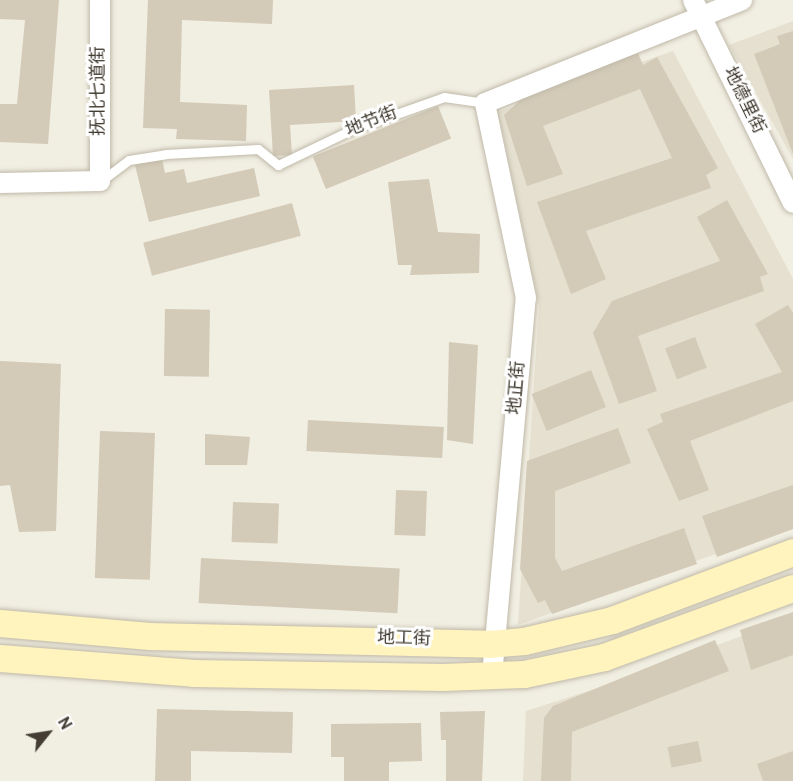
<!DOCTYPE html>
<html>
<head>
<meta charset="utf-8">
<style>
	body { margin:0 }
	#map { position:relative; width:793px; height:781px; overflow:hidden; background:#f1eee2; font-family:Overpass,"Noto Sans SC",sans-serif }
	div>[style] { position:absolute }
	.residential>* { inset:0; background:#e5e0d0 }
	.building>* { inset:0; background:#d3cab7; transform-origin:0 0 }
	.roads { filter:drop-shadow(0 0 2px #bfb9a8) drop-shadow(0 0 2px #bfb9a8) }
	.lane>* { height:9px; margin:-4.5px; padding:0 4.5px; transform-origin:4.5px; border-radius:4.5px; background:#fff }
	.street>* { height:20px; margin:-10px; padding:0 10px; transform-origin:10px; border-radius:10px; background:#fff }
	.secondary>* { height:27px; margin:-13.5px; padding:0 13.5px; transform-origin:13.5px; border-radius:13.5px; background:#fff3be }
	span { translate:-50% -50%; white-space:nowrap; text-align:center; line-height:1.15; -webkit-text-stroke:6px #fff; paint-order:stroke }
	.street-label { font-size:18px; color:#433d33 }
	.north { position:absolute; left:18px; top:703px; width:60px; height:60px; -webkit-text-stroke:4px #fff; paint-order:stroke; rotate:60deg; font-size:16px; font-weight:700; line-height:24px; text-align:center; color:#433d33 }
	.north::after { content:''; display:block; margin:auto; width:21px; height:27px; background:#433d33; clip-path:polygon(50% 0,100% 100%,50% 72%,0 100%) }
</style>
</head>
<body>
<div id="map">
	<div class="residential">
		<div style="clip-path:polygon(793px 21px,793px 159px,729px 45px)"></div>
		<div style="clip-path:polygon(673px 51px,793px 279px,793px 526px,518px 625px,539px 306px,498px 112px)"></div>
		<div style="clip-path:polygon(793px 617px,793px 781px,523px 781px,526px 711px,632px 677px)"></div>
	</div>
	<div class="building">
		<div style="clip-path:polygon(0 0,59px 0,48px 144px,0 142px,0 104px,17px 104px,25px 20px,0 19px)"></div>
		<div style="clip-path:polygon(148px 0,273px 0,272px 24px,182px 20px,180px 102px,247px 105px,246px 141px,176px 139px,177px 129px,143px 128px)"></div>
		<div style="clip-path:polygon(793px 31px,793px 154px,754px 54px,780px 44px,777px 36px)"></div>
		<div style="clip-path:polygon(638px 53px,643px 65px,657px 57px,718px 168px,706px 175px,711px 188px,586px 231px,606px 279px,571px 294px,537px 202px,672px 158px,640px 89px,543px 126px,563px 174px,527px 186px,504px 115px,527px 94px)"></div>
		<div style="clip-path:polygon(354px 85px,356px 121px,290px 125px,292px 155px,273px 156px,269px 90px)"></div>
		<div style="left:438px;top:106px;width:35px;height:135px;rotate:68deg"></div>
		<div style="clip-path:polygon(162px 159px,165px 173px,184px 169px,187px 183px,254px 168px,260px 196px,149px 222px,135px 165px)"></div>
		<div style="clip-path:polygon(429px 179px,438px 232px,480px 234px,479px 273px,410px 275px,412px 265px,398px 265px,388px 182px)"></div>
		<div style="clip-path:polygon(727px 200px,768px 274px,760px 277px,764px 291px,638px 336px,657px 391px,619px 404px,593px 333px,612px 301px,720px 261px,697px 217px)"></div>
		<div style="left:292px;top:203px;width:34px;height:154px;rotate:75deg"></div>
		<div style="clip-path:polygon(788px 305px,793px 313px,793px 401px,690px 441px,709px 490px,679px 501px,647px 429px,663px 422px,660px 414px,782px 372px,755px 324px)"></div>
		<div style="left:165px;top:309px;width:45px;height:67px;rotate:1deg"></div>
		<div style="left:695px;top:337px;width:33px;height:32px;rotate:69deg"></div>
		<div style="clip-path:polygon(449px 342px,478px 345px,473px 444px,447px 440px)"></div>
		<div style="clip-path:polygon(0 361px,61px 364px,56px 531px,19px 532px,10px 485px,0 486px)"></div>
		<div style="left:591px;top:370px;width:40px;height:64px;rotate:68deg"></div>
		<div style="left:308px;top:420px;width:136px;height:31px;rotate:3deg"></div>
		<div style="clip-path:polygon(618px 428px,631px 463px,555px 491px,555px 558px,562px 571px,684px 528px,697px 564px,552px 614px,545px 600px,538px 603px,520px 569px,527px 461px)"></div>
		<div style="left:100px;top:431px;width:55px;height:147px;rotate:2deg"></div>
		<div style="clip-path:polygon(205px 434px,250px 437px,247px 465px,205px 465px)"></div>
		<div style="clip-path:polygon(793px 485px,793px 529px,717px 557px,702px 516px)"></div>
		<div style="left:396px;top:490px;width:31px;height:45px;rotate:2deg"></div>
		<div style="left:233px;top:502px;width:46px;height:40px;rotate:2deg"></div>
		<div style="left:201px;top:558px;width:199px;height:45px;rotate:3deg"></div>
		<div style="clip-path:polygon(793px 612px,793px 655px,751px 670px,740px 630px)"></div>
		<div style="clip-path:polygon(715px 640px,729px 671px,572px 732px,571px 781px,541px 781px,544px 718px,553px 706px)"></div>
		<div style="clip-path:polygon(157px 709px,293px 712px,292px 753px,191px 751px,191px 781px,155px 781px)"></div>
		<div style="clip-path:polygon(485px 711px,482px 781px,446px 781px,446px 740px,441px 740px,440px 712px)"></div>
		<div style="clip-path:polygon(421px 723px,422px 761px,389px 762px,389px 781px,344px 781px,344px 757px,331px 757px,331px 724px)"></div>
		<div style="left:698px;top:741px;width:21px;height:31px;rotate:79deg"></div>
		<div style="clip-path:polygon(793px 751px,793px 781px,763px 781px,757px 764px)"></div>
	</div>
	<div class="roads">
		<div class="lane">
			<div style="left:101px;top:181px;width:35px;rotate:-37deg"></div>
			<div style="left:129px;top:160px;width:37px;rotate:-9deg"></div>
			<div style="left:166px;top:154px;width:92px;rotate:-3.1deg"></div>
			<div style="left:258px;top:149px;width:26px;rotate:39deg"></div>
			<div style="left:278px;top:165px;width:81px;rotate:-25.6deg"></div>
			<div style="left:351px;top:130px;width:99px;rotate:-19.5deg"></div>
			<div style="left:444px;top:97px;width:41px;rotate:8.3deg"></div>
		</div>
		<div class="street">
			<div style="left:693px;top:0;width:226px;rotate:63.8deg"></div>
			<div style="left:0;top:183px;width:100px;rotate:-1.1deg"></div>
			<div style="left:100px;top:181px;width:181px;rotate:-90deg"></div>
			<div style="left:492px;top:676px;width:380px;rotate:-84.9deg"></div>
			<div style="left:526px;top:298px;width:199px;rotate:-101.9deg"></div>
			<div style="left:485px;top:103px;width:277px;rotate:-21.8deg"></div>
		</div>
		<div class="secondary">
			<div style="left:0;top:623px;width:150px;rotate:5deg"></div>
			<div style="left:149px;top:636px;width:340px;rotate:1.3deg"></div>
			<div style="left:489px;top:644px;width:35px;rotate:-5deg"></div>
			<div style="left:524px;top:641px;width:90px;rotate:-13.4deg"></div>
			<div style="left:612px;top:620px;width:193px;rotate:-20.6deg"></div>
			<div style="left:0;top:658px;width:194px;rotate:4.4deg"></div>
			<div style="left:193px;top:673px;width:250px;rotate:0.9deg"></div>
			<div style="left:443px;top:677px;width:81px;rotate:-2.1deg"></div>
			<div style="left:524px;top:674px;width:82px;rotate:-12deg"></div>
			<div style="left:604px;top:657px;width:201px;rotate:-20.1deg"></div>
		</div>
	</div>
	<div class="street-label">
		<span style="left:100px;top:91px;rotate:-90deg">抚北七道街</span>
		<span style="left:743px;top:101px;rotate:64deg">地德里街</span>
		<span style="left:372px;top:123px;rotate:-21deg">地节街</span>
		<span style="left:518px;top:388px;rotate:-85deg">地正街</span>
		<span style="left:404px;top:640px;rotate:2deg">地工街</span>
	</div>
	<div class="north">N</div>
</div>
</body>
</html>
